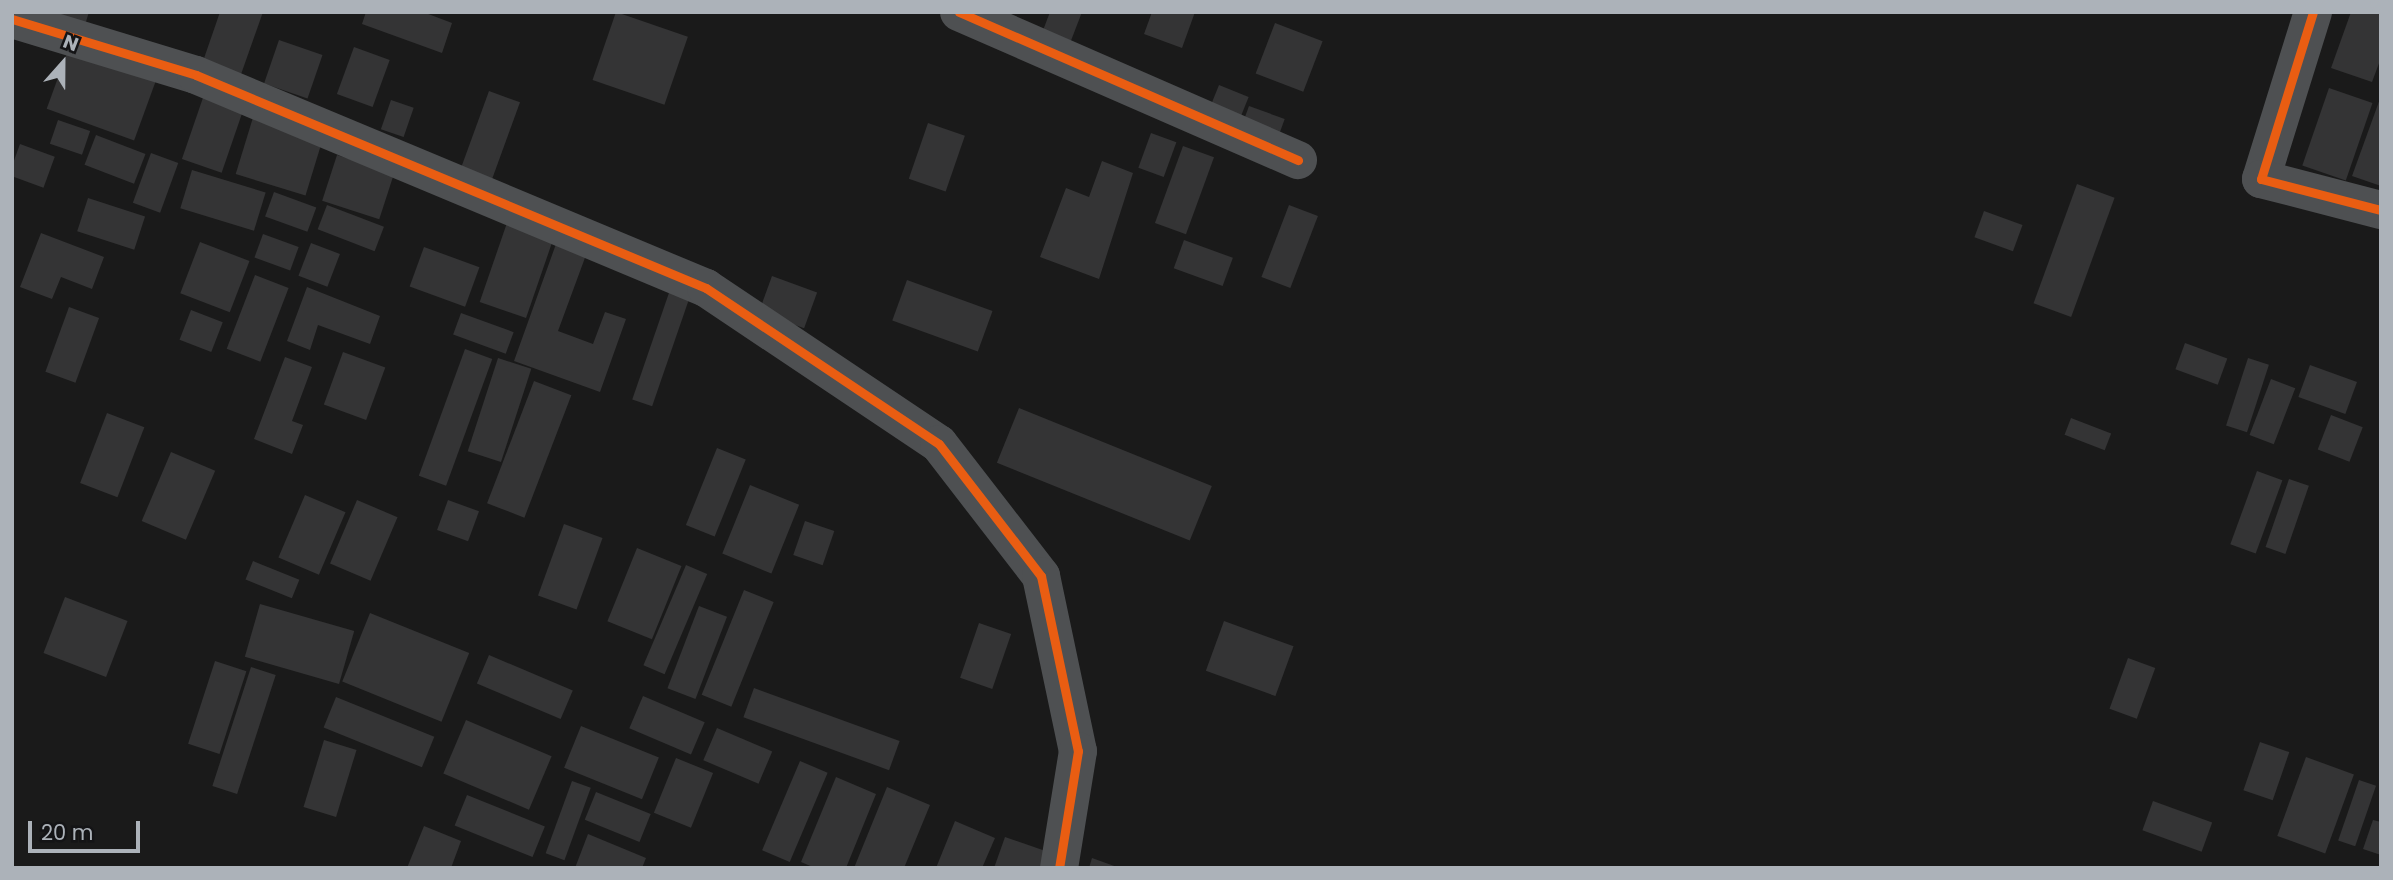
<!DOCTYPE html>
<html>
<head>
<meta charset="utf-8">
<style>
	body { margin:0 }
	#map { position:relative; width:2393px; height:880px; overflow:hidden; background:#1a1a1a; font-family:Poppins,sans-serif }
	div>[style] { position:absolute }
	.building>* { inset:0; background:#343435; transform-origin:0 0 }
	.minor>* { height:38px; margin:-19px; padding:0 19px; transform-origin:19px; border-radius:19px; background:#4e5052 }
	.cycleway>* { height:9px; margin:-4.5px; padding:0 4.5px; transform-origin:4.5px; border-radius:4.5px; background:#e95d12 }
	span { translate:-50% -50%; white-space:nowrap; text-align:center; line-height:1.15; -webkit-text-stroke:5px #141416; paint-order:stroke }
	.frame { position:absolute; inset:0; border:14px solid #acb2b9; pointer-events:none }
	.north { position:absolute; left:28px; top:28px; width:70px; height:70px; -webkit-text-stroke:5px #141416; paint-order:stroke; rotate:21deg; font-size:19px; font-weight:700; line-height:28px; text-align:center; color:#acb2b9 }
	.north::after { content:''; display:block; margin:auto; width:24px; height:32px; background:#acb2b9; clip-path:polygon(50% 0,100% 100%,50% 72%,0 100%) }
	.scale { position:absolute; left:28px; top:821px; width:112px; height:32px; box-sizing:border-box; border:4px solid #acb2b9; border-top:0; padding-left:9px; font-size:21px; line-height:24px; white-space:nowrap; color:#acb2b9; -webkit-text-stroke:5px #141416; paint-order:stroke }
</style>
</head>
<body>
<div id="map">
	<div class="building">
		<div style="clip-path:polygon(36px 12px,89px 12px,84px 28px)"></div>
		<div style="clip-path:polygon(220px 12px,263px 12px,239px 80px,201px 67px)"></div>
		<div style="clip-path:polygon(366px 12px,423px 12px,452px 23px,442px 53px,362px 24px)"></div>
		<div style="left:616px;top:12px;width:76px;height:72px;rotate:19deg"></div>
		<div style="clip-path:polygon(1050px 12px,1082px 12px,1062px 64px,1034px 54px)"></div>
		<div style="clip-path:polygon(1152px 12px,1195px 12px,1182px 48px,1144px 34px)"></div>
		<div style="clip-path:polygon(2351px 12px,2381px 12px,2381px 58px,2372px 82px,2331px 68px)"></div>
		<div style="left:1275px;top:23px;width:51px;height:54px;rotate:21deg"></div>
		<div style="left:279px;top:40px;width:46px;height:46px;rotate:19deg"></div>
		<div style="left:71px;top:42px;width:93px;height:71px;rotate:20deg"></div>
		<div style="left:354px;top:47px;width:38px;height:50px;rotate:20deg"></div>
		<div style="left:1219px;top:85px;width:32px;height:41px;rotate:22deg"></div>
		<div style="left:2329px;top:88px;width:46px;height:82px;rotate:19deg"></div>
		<div style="left:206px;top:89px;width:42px;height:74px;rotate:19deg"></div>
		<div style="left:489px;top:91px;width:33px;height:88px;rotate:20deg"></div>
		<div style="clip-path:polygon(2381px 96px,2381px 186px,2352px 176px)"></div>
		<div style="left:391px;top:100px;width:24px;height:31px;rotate:19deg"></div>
		<div style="left:1249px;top:106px;width:38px;height:44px;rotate:20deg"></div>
		<div style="left:255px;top:111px;width:73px;height:66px;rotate:17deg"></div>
		<div style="left:58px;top:120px;width:34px;height:25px;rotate:19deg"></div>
		<div style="left:928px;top:123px;width:39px;height:59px;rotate:19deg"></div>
		<div style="left:1151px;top:133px;width:27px;height:37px;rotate:20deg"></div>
		<div style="left:96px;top:135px;width:53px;height:32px;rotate:21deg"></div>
		<div style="left:20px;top:144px;width:37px;height:33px;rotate:20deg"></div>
		<div style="left:1183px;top:146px;width:33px;height:82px;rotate:20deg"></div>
		<div style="left:151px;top:153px;width:29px;height:53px;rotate:20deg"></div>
		<div style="left:337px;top:155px;width:60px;height:48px;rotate:18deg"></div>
		<div style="clip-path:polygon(1102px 161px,1133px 173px,1099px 279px,1040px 257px,1066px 188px,1089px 197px)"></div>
		<div style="left:192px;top:170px;width:77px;height:40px;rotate:17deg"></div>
		<div style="left:2077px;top:184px;width:40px;height:127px;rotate:20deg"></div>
		<div style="left:274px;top:192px;width:45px;height:26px;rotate:20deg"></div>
		<div style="left:88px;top:198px;width:60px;height:35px;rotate:18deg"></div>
		<div style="left:327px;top:205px;width:61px;height:26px;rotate:21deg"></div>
		<div style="left:1289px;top:205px;width:31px;height:77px;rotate:21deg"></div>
		<div style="left:1984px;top:211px;width:41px;height:28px;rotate:20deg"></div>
		<div style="left:509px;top:217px;width:49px;height:90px;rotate:19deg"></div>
		<div style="clip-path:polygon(41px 233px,104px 257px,92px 289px,61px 277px,52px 299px,20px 287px)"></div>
		<div style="left:263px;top:234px;width:38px;height:25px;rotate:20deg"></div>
		<div style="left:1184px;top:240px;width:52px;height:30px;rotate:20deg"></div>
		<div style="left:200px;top:242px;width:53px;height:55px;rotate:21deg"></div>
		<div style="left:311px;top:243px;width:31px;height:35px;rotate:21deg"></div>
		<div style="clip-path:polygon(556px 244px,586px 255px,558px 331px,593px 344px,605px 312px,626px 319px,600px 392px,514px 361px)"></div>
		<div style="left:424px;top:247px;width:59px;height:42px;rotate:20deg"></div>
		<div style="left:255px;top:275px;width:36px;height:79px;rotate:21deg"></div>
		<div style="left:772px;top:276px;width:48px;height:38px;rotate:20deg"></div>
		<div style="left:907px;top:280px;width:91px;height:43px;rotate:20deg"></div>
		<div style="clip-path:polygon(307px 287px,380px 316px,370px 344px,318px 325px,310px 350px,287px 341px)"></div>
		<div style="left:671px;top:287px;width:21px;height:119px;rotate:19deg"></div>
		<div style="left:69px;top:307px;width:32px;height:69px;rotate:20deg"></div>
		<div style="left:191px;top:310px;width:34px;height:32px;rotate:21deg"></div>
		<div style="left:461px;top:313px;width:56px;height:23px;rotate:20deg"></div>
		<div style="left:2185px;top:343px;width:45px;height:28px;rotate:20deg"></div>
		<div style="left:465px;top:349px;width:29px;height:135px;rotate:20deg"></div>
		<div style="left:343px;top:352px;width:45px;height:56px;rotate:20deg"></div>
		<div style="clip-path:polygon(285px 357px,312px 367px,292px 421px,303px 425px,292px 454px,254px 439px)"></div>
		<div style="left:498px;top:358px;width:35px;height:98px;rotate:18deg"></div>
		<div style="left:2248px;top:358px;width:22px;height:71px;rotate:18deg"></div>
		<div style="left:2310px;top:365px;width:50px;height:34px;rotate:20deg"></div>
		<div style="left:2271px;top:379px;width:26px;height:60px;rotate:21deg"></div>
		<div style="left:534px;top:381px;width:40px;height:131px;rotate:21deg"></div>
		<div style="left:1019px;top:408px;width:208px;height:59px;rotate:22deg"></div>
		<div style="left:107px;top:413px;width:40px;height:75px;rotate:21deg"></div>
		<div style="left:2331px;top:415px;width:34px;height:37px;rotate:21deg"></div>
		<div style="left:2071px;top:418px;width:43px;height:18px;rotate:21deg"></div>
		<div style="left:717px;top:448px;width:31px;height:83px;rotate:22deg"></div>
		<div style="left:171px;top:452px;width:48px;height:75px;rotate:23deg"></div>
		<div style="left:2257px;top:471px;width:27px;height:78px;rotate:20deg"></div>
		<div style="left:2289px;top:479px;width:21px;height:72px;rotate:19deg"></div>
		<div style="left:750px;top:485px;width:53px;height:74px;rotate:22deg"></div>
		<div style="left:305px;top:495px;width:44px;height:68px;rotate:23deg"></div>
		<div style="left:357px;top:500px;width:44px;height:69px;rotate:23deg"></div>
		<div style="left:448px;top:500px;width:33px;height:32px;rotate:20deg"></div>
		<div style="left:805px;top:521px;width:31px;height:36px;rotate:19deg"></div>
		<div style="left:564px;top:524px;width:41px;height:76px;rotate:20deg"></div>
		<div style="left:637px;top:548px;width:48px;height:79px;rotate:22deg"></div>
		<div style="left:253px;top:561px;width:50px;height:20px;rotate:22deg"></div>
		<div style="left:686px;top:565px;width:23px;height:109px;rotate:23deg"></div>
		<div style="left:744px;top:590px;width:32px;height:113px;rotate:22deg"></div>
		<div style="left:65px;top:597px;width:67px;height:60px;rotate:21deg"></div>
		<div style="left:260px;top:604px;width:98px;height:55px;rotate:16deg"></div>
		<div style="left:699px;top:606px;width:30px;height:88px;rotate:21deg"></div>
		<div style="left:370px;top:613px;width:107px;height:74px;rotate:22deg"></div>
		<div style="left:1224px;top:621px;width:74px;height:53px;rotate:20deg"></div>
		<div style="left:979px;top:623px;width:34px;height:58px;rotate:19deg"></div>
		<div style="left:489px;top:655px;width:91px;height:31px;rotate:23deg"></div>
		<div style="left:2128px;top:658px;width:29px;height:54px;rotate:20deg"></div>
		<div style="left:215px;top:661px;width:33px;height:87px;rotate:18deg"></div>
		<div style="left:251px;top:667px;width:26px;height:125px;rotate:18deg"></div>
		<div style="left:754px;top:688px;width:155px;height:31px;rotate:20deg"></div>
		<div style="left:643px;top:696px;width:67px;height:35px;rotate:23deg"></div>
		<div style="left:336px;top:697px;width:106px;height:33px;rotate:22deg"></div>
		<div style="left:466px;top:720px;width:93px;height:58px;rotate:23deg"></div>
		<div style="left:581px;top:726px;width:84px;height:45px;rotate:22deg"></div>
		<div style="left:717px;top:728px;width:60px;height:35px;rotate:23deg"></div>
		<div style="left:324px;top:740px;width:34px;height:70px;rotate:17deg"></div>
		<div style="left:2260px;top:742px;width:31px;height:51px;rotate:19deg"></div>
		<div style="left:2306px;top:757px;width:51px;height:84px;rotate:20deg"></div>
		<div style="left:676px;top:758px;width:40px;height:59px;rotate:22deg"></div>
		<div style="left:800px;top:761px;width:30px;height:97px;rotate:23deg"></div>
		<div style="clip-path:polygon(836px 777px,876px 794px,846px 868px,815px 868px,801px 862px)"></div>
		<div style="left:2359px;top:780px;width:18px;height:64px;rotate:19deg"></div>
		<div style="left:572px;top:781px;width:20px;height:77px;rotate:20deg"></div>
		<div style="clip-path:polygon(887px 787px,930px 805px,904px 868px,854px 868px)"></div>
		<div style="left:596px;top:792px;width:59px;height:30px;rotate:22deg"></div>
		<div style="left:467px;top:795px;width:84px;height:33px;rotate:22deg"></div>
		<div style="left:2153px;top:801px;width:63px;height:31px;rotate:20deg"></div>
		<div style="clip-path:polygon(2373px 820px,2381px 822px,2381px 855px,2363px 849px)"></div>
		<div style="clip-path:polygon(955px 821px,995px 838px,982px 868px,936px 868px)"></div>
		<div style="clip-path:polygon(424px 826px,461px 841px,451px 868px,407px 868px)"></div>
		<div style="clip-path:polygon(588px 834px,646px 858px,642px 868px,575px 868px)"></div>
		<div style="clip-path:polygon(1005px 837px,1057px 855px,1053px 868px,994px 868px)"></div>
		<div style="clip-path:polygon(1092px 858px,1117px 867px,1117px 868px,1089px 868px)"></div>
	</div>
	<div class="minor">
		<div style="left:959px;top:12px;width:370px;rotate:23.6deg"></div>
		<div style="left:2313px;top:12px;width:175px;rotate:107.3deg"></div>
		<div style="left:2261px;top:179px;width:124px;rotate:14.5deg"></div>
		<div style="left:12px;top:19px;width:192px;rotate:16.9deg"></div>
		<div style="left:196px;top:75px;width:553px;rotate:22.67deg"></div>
		<div style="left:706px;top:288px;width:280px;rotate:33.8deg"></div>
		<div style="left:939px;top:444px;width:167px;rotate:52.3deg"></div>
		<div style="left:1041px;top:576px;width:179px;rotate:78.1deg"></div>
		<div style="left:1078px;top:751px;width:119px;rotate:99.2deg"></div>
	</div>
	<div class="cycleway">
		<div style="left:959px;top:12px;width:370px;rotate:23.6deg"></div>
		<div style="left:2313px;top:12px;width:175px;rotate:107.3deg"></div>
		<div style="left:2261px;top:179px;width:124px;rotate:14.5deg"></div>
		<div style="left:12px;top:19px;width:192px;rotate:16.9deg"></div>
		<div style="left:196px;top:75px;width:553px;rotate:22.67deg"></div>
		<div style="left:706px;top:288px;width:280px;rotate:33.8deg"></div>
		<div style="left:939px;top:444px;width:167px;rotate:52.3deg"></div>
		<div style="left:1041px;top:576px;width:179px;rotate:78.1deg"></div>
		<div style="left:1078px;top:751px;width:119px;rotate:99.2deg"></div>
	</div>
	<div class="frame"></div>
	<div class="north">N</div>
	<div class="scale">20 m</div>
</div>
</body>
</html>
